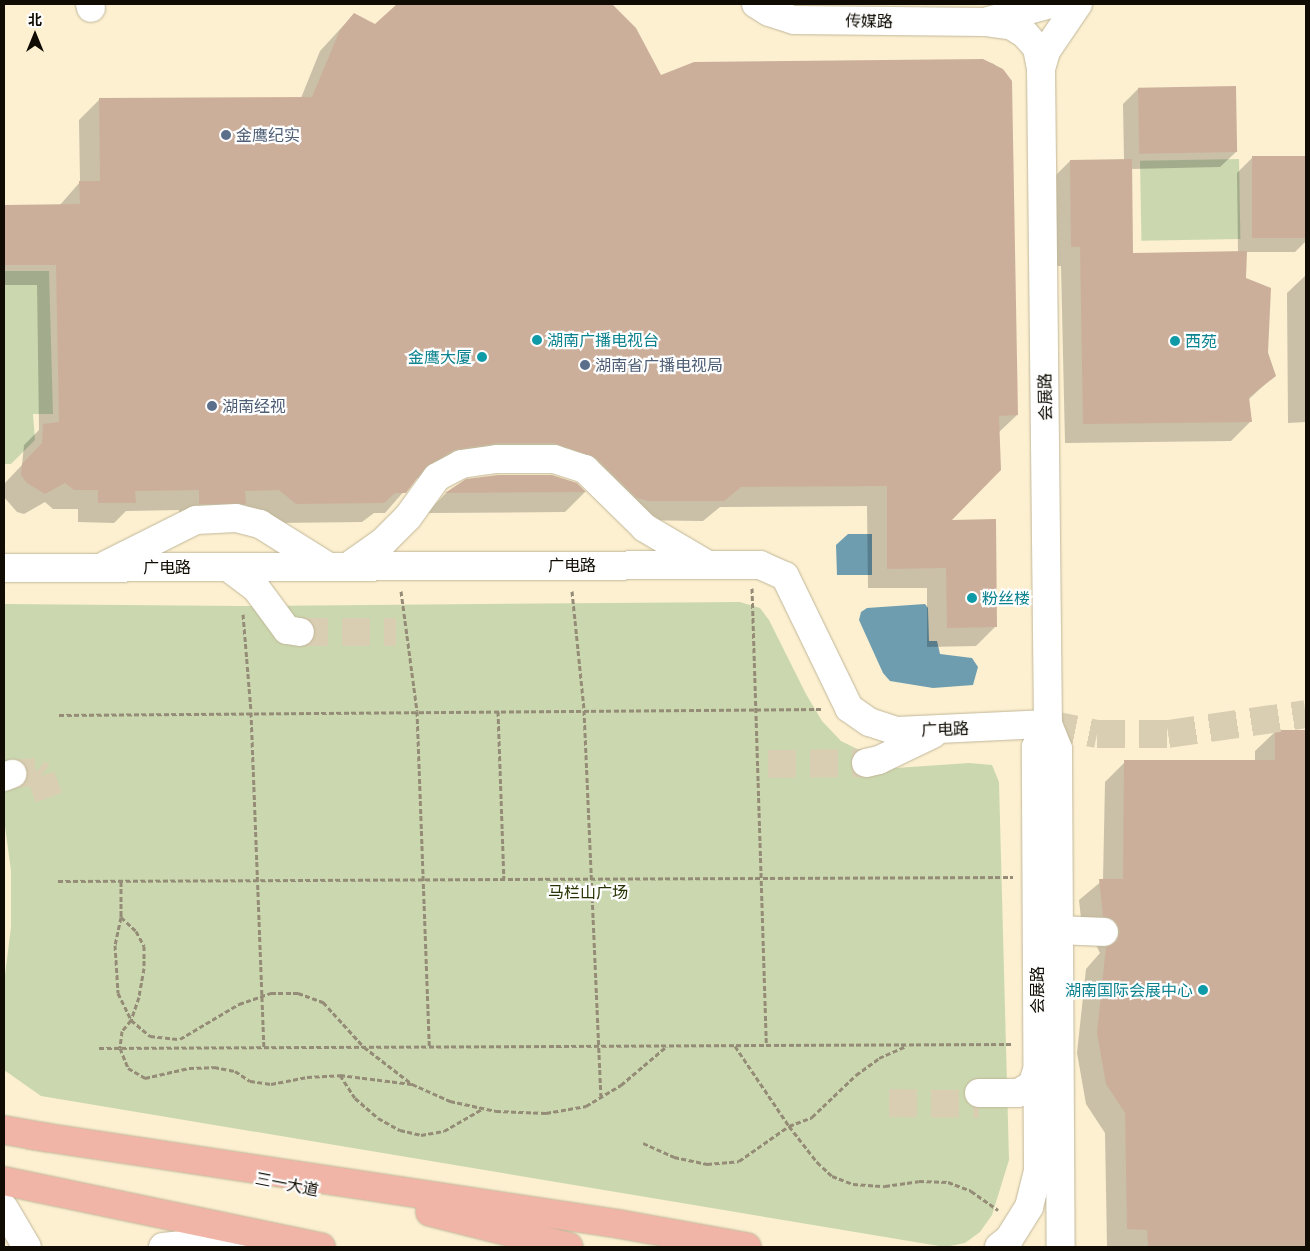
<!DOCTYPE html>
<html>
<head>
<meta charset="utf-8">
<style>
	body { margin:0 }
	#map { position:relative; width:1310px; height:1251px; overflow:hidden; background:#fcf0d1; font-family:Barlow,"Noto Sans SC",sans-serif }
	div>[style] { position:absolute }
	.green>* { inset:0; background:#cbd8af; transform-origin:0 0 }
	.water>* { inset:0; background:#6e9daf }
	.shadow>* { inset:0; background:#0003 }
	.building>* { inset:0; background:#ccaf9b; transform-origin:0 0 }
	.minor-tunnel>* { height:28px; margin-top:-14px; transform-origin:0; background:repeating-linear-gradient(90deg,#d9ceb2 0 28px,transparent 0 42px) }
	.path>* { height:3px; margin-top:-1.5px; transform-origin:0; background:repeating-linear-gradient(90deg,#958c77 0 5px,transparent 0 7.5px) }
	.roads { filter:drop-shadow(0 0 1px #c1b698) drop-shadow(0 0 1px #c1b698) }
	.minor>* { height:28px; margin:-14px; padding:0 14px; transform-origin:14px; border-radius:14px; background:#fff }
	.highway>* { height:28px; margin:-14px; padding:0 14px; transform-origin:14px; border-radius:14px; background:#f0b5a7 }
	.dots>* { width:14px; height:14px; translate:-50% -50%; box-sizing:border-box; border:2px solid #fefefe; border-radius:50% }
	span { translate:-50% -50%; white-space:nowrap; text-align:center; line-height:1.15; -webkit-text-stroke:4.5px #fefefe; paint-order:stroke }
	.street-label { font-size:16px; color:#100c03 }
	.service-label { font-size:16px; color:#4e5e75 }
	.left { translate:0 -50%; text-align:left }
	.culture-label { font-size:16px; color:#0d838f }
	.right { translate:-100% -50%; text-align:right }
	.park-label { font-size:16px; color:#283303 }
	.frame { position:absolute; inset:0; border:5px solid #100c03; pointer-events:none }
	.north { position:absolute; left:10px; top:10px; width:50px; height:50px; -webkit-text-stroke:4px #fefefe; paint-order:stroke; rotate:0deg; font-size:14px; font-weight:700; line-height:20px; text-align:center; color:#100c03 }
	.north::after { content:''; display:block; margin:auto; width:18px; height:22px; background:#100c03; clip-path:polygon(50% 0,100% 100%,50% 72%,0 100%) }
</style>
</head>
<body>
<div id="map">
	<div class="green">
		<div style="left:1239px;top:159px;width:80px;height:99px;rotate:89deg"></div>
		<div style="clip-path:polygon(4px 271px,49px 271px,53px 414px,33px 414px,35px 440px,11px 464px,4px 464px)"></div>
		<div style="clip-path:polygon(740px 602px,760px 608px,769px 620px,806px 694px,822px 721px,841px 741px,896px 768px,969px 763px,992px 765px,999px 782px,1009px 1160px,992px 1215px,980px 1232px,965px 1243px,945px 1247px,41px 1096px,4px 1070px,4px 983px,11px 927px,11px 871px,4px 819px,4px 604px,242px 606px)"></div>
	</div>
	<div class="water">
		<div style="clip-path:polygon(848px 534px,872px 534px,872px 575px,837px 575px,836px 545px)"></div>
		<div style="clip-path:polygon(925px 604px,928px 608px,929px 641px,937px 641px,940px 654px,972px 658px,978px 667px,973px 685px,933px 688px,890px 681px,883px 673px,859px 620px,861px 612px,867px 608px)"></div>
	</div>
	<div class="shadow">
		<div style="clip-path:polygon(399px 4px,607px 4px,635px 28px,660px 76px,982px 60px,994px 64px,1010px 82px,1017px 415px,998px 433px,949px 521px,996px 626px,976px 646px,927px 647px,927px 588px,868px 588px,867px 506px,720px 507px,703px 521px,628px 520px,617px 517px,570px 474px,534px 463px,432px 470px,413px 481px,385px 513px,374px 513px,362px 522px,180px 524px,179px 510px,126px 511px,114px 523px,78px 522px,78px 509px,53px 509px,45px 502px,24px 514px,17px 512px,4px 497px,4px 484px,22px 465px,24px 445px,39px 430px,37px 285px,4px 285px,4px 206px,60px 205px,80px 182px,79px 120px,99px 100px,301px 98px,320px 51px,354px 14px,375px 26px)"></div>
		<div style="clip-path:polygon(1138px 89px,1236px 152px,1220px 167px,1131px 169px,1132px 254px,1245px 279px,1275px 375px,1248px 400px,1250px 422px,1231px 441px,1065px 443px,1061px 266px,1052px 266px,1051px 180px,1070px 161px,1124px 160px,1123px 104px)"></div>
		<div style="clip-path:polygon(1253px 157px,1306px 157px,1306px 241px,1295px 252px,1238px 252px,1237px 173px)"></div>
		<div style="clip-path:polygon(1306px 275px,1306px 422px,1288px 423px,1287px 293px)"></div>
		<div style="clip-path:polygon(466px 480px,576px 484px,585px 492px,565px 512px,427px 513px,445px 494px)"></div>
		<div style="clip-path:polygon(1276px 731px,1306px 731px,1306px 1247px,1107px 1247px,1105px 1133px,1086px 1104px,1077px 1053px,1086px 969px,1100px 953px,1093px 939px,1083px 936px,1079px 900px,1103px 880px,1105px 782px,1125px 762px,1255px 762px,1255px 751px)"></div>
	</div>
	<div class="building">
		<div style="clip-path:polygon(397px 4px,612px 4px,636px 28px,661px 75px,694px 62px,983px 59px,1003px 69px,1012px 81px,1018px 415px,999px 416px,1001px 470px,952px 520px,996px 519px,997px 627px,947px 628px,946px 568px,887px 569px,887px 486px,741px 487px,724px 501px,648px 501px,637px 498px,596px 458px,554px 443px,497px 443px,454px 450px,425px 468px,406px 493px,395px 493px,384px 503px,296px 504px,279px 490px,245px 491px,246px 504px,199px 504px,199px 490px,135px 491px,136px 503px,98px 503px,98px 490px,74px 490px,65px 483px,45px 494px,27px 483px,21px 475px,22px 464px,42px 443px,43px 424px,59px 422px,56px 265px,4px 265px,4px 205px,80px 204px,79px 181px,100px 181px,99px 98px,312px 97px,340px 30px,354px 13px,375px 24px)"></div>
		<div style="left:1236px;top:86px;width:66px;height:98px;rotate:89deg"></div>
		<div style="left:1252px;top:156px;width:54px;height:82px"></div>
		<div style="clip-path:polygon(1132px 159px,1133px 253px,1247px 251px,1246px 278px,1271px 288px,1268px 353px,1276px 376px,1249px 397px,1252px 422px,1083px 424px,1080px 247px,1071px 247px,1070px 160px)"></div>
		<div style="clip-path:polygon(498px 475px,552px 475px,577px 483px,586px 492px,445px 493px,466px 479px)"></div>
		<div style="clip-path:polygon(1275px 730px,1306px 730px,1306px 1247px,1148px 1247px,1147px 1230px,1127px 1229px,1125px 1113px,1106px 1084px,1097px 1033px,1106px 947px,1117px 941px,1120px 932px,1113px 919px,1103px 916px,1099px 879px,1123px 879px,1124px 760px,1275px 760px)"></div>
	</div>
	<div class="minor-tunnel">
		<div style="left:300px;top:632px;width:96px"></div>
		<div style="left:1048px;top:724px;width:50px;rotate:11.5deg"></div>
		<div style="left:1097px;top:734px;width:71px"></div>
		<div style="left:1168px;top:734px;width:139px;rotate:-8.2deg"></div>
		<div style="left:768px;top:764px;width:98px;rotate:-0.6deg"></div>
		<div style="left:12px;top:774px;width:24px;rotate:-5deg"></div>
		<div style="left:36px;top:772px;width:6px;rotate:39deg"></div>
		<div style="left:41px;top:776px;width:23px;rotate:70deg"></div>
		<div style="left:889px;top:1103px;width:90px;rotate:0.6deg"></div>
	</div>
	<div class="path">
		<div style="left:752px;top:588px;width:457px;rotate:88.2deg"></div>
		<div style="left:401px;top:591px;width:121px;rotate:82.4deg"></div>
		<div style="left:417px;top:711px;width:335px;rotate:87.9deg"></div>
		<div style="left:572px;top:591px;width:120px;rotate:84.2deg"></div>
		<div style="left:584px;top:710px;width:386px;rotate:87.5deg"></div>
		<div style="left:243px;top:614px;width:98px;rotate:85.3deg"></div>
		<div style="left:251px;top:712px;width:335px;rotate:87.8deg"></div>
		<div style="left:498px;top:711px;width:168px;rotate:88deg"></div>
		<div style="left:59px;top:715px;width:762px;rotate:-0.45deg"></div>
		<div style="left:58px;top:881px;width:955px;rotate:-0.24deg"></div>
		<div style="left:121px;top:881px;width:36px;rotate:90deg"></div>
		<div style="left:121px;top:917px;width:29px;rotate:102deg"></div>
		<div style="left:115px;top:945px;width:48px;rotate:86.4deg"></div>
		<div style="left:118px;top:993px;width:30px;rotate:64deg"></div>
		<div style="left:131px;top:1020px;width:25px;rotate:40deg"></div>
		<div style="left:150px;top:1036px;width:30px;rotate:6deg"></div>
		<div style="left:180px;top:1039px;width:69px;rotate:-30.7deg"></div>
		<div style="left:239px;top:1004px;width:34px;rotate:-19deg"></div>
		<div style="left:271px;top:993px;width:27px"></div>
		<div style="left:298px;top:993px;width:27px;rotate:20deg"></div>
		<div style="left:323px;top:1002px;width:61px;rotate:47.7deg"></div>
		<div style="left:364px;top:1047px;width:61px;rotate:37.6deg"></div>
		<div style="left:412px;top:1084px;width:42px;rotate:24.1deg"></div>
		<div style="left:450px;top:1101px;width:47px;rotate:12.3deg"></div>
		<div style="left:496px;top:1111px;width:50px;rotate:2.3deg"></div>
		<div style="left:546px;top:1113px;width:41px;rotate:-9.9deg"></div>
		<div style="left:586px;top:1106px;width:41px;rotate:-31deg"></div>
		<div style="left:621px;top:1085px;width:60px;rotate:-40.3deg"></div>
		<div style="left:121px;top:917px;width:21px;rotate:43deg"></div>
		<div style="left:136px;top:931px;width:17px;rotate:62deg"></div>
		<div style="left:144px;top:946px;width:22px;rotate:90deg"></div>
		<div style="left:144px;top:968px;width:29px;rotate:100deg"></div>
		<div style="left:139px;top:997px;width:24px;rotate:109deg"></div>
		<div style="left:131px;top:1020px;width:14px;rotate:129deg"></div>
		<div style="left:122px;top:1031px;width:17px;rotate:97deg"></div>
		<div style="left:120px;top:1048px;width:22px;rotate:68deg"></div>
		<div style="left:128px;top:1068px;width:20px;rotate:30deg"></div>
		<div style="left:145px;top:1078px;width:45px;rotate:-12.8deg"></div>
		<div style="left:189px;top:1068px;width:25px;rotate:-2deg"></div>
		<div style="left:214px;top:1067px;width:21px;rotate:11deg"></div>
		<div style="left:235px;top:1071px;width:18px;rotate:34deg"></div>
		<div style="left:250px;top:1081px;width:21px;rotate:8deg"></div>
		<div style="left:271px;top:1084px;width:37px;rotate:-11deg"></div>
		<div style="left:307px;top:1077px;width:33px;rotate:-3deg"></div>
		<div style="left:340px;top:1075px;width:72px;rotate:7.2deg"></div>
		<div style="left:735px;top:1046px;width:97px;rotate:56deg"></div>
		<div style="left:789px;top:1126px;width:46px;rotate:52.1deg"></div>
		<div style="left:817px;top:1162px;width:21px;rotate:43deg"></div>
		<div style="left:832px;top:1176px;width:22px;rotate:21deg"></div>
		<div style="left:853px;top:1184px;width:32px;rotate:4deg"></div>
		<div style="left:885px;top:1186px;width:34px;rotate:-8deg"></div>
		<div style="left:919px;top:1181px;width:29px;rotate:2deg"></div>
		<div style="left:948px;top:1182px;width:25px;rotate:21deg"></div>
		<div style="left:971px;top:1191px;width:33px;rotate:35deg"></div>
		<div style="left:99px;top:1048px;width:914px;rotate:-0.25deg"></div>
		<div style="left:340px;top:1075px;width:27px;rotate:57deg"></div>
		<div style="left:355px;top:1098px;width:30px;rotate:41deg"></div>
		<div style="left:378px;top:1118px;width:25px;rotate:29deg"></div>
		<div style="left:400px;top:1130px;width:22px;rotate:13deg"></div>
		<div style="left:421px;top:1135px;width:23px;rotate:-10deg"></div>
		<div style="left:444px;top:1131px;width:44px;rotate:-30.1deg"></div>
		<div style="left:643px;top:1143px;width:34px;rotate:24deg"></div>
		<div style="left:674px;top:1157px;width:34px;rotate:12deg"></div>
		<div style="left:707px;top:1164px;width:32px;rotate:-5deg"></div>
		<div style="left:739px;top:1161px;width:61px;rotate:-35deg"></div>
		<div style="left:789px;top:1126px;width:25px;rotate:-21deg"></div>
		<div style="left:812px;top:1117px;width:61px;rotate:-43.7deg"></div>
		<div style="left:856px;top:1075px;width:29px;rotate:-36deg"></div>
		<div style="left:879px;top:1058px;width:30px;rotate:-24deg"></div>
	</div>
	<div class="roads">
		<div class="minor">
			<div style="left:90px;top:4px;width:4px;rotate:76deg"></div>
			<div style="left:756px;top:4px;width:15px;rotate:32deg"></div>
			<div style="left:769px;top:12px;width:26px;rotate:18deg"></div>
			<div style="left:794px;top:20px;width:191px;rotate:0.6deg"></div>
			<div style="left:985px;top:22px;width:27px;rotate:8deg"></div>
			<div style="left:1012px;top:26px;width:15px;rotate:32deg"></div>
			<div style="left:1025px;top:34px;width:18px;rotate:49deg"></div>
			<div style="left:1037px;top:48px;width:21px;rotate:79deg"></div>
			<div style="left:1041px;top:69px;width:655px;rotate:89.39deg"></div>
			<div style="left:1048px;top:724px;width:27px;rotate:68deg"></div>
			<div style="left:1058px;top:749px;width:498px;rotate:89.7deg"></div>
			<div style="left:988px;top:21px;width:65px;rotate:-15.1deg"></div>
			<div style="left:1041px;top:69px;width:19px;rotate:-74deg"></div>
			<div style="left:1046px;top:51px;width:57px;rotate:-55.8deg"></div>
			<div style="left:106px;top:565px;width:101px;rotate:-26.6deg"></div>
			<div style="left:196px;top:520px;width:40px;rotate:-2.9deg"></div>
			<div style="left:236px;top:518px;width:25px;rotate:14deg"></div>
			<div style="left:260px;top:524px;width:79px;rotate:32.1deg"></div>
			<div style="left:349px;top:566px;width:42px;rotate:-35.2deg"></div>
			<div style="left:383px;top:542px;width:35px;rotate:-45deg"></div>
			<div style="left:408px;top:517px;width:49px;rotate:-54.1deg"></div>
			<div style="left:437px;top:477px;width:27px;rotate:-28deg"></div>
			<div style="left:461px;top:464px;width:36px;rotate:-8deg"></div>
			<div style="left:497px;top:459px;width:57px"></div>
			<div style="left:554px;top:459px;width:33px;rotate:18deg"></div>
			<div style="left:585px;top:469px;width:84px;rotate:44.5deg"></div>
			<div style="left:645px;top:528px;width:71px;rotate:30.5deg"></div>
			<div style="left:228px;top:567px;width:35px;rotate:37deg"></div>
			<div style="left:256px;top:588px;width:52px;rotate:53.6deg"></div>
			<div style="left:287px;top:630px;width:13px;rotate:9deg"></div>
			<div style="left:4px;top:568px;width:756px;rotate:-0.23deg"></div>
			<div style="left:760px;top:565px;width:27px;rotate:24deg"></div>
			<div style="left:785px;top:576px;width:147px;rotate:64.1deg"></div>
			<div style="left:849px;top:708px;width:24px;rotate:35deg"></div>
			<div style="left:869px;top:722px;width:29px;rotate:18deg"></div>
			<div style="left:897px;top:731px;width:151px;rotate:-2.7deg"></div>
			<div style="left:866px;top:763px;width:13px;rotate:-13deg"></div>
			<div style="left:879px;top:760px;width:60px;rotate:-25.7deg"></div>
			<div style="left:4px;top:777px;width:9px;rotate:-21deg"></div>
			<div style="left:1043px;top:936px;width:17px;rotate:-21deg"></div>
			<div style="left:1059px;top:930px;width:45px;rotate:2.5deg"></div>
			<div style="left:979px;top:1093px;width:39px"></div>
			<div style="left:1018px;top:1093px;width:16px;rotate:-30deg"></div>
			<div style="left:1032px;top:1085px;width:18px;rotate:-71deg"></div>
			<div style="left:4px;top:1208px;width:45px;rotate:59.5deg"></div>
			<div style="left:163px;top:1247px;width:31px;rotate:-6deg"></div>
			<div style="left:194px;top:1244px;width:90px;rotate:1.3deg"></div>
			<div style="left:999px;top:1247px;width:13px;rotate:-39deg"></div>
			<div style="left:1009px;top:1239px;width:38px;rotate:-58deg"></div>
			<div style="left:1029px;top:1207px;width:36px;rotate:-76deg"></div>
			<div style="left:1038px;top:1172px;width:425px;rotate:-90.3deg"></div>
			<div style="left:1036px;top:747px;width:26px;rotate:-62deg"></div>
		</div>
		<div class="highway">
			<div style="left:4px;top:1130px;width:46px;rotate:10.1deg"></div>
			<div style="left:30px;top:1135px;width:596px;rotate:8.59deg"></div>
			<div style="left:619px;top:1224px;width:130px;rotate:10.2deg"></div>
			<div style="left:4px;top:1181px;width:324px;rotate:11.8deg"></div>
			<div style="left:430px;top:1212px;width:143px;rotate:14.1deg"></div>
		</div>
	</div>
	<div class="dots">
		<div style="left:226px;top:135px;background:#5c6f8a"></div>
		<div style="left:537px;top:340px;background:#0f9aa8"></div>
		<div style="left:1175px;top:341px;background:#0f9aa8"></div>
		<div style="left:482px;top:357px;background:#0f9aa8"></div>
		<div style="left:585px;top:365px;background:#5c6f8a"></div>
		<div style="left:212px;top:406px;background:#5c6f8a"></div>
		<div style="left:972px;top:598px;background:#0f9aa8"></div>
		<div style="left:1203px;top:990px;background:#0f9aa8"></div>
	</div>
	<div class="street-label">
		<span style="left:869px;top:21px;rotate:1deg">传媒路</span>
		<span style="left:1045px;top:397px;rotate:-91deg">会展路</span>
		<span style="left:572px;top:565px">广电路</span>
		<span style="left:167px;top:567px">广电路</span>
		<span style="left:945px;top:729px;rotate:-2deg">广电路</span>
		<span style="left:1037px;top:990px;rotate:-90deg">会展路</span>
		<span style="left:287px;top:1184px;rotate:11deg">三一大道</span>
	</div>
	<div class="service-label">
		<span class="left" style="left:236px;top:135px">金鹰纪实</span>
		<span class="left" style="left:595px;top:365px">湖南省广播电视局</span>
		<span class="left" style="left:222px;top:406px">湖南经视</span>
	</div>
	<div class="culture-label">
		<span class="left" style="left:547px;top:340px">湖南广播电视台</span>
		<span class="left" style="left:1185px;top:341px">西苑</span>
		<span class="right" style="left:472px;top:357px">金鹰大厦</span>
		<span class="left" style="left:982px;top:598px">粉丝楼</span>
		<span class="right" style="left:1193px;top:990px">湖南国际会展中心</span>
	</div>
	<div class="park-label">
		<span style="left:588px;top:892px">马栏山广场</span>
	</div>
	<div class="frame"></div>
	<div class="north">北</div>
</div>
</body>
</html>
